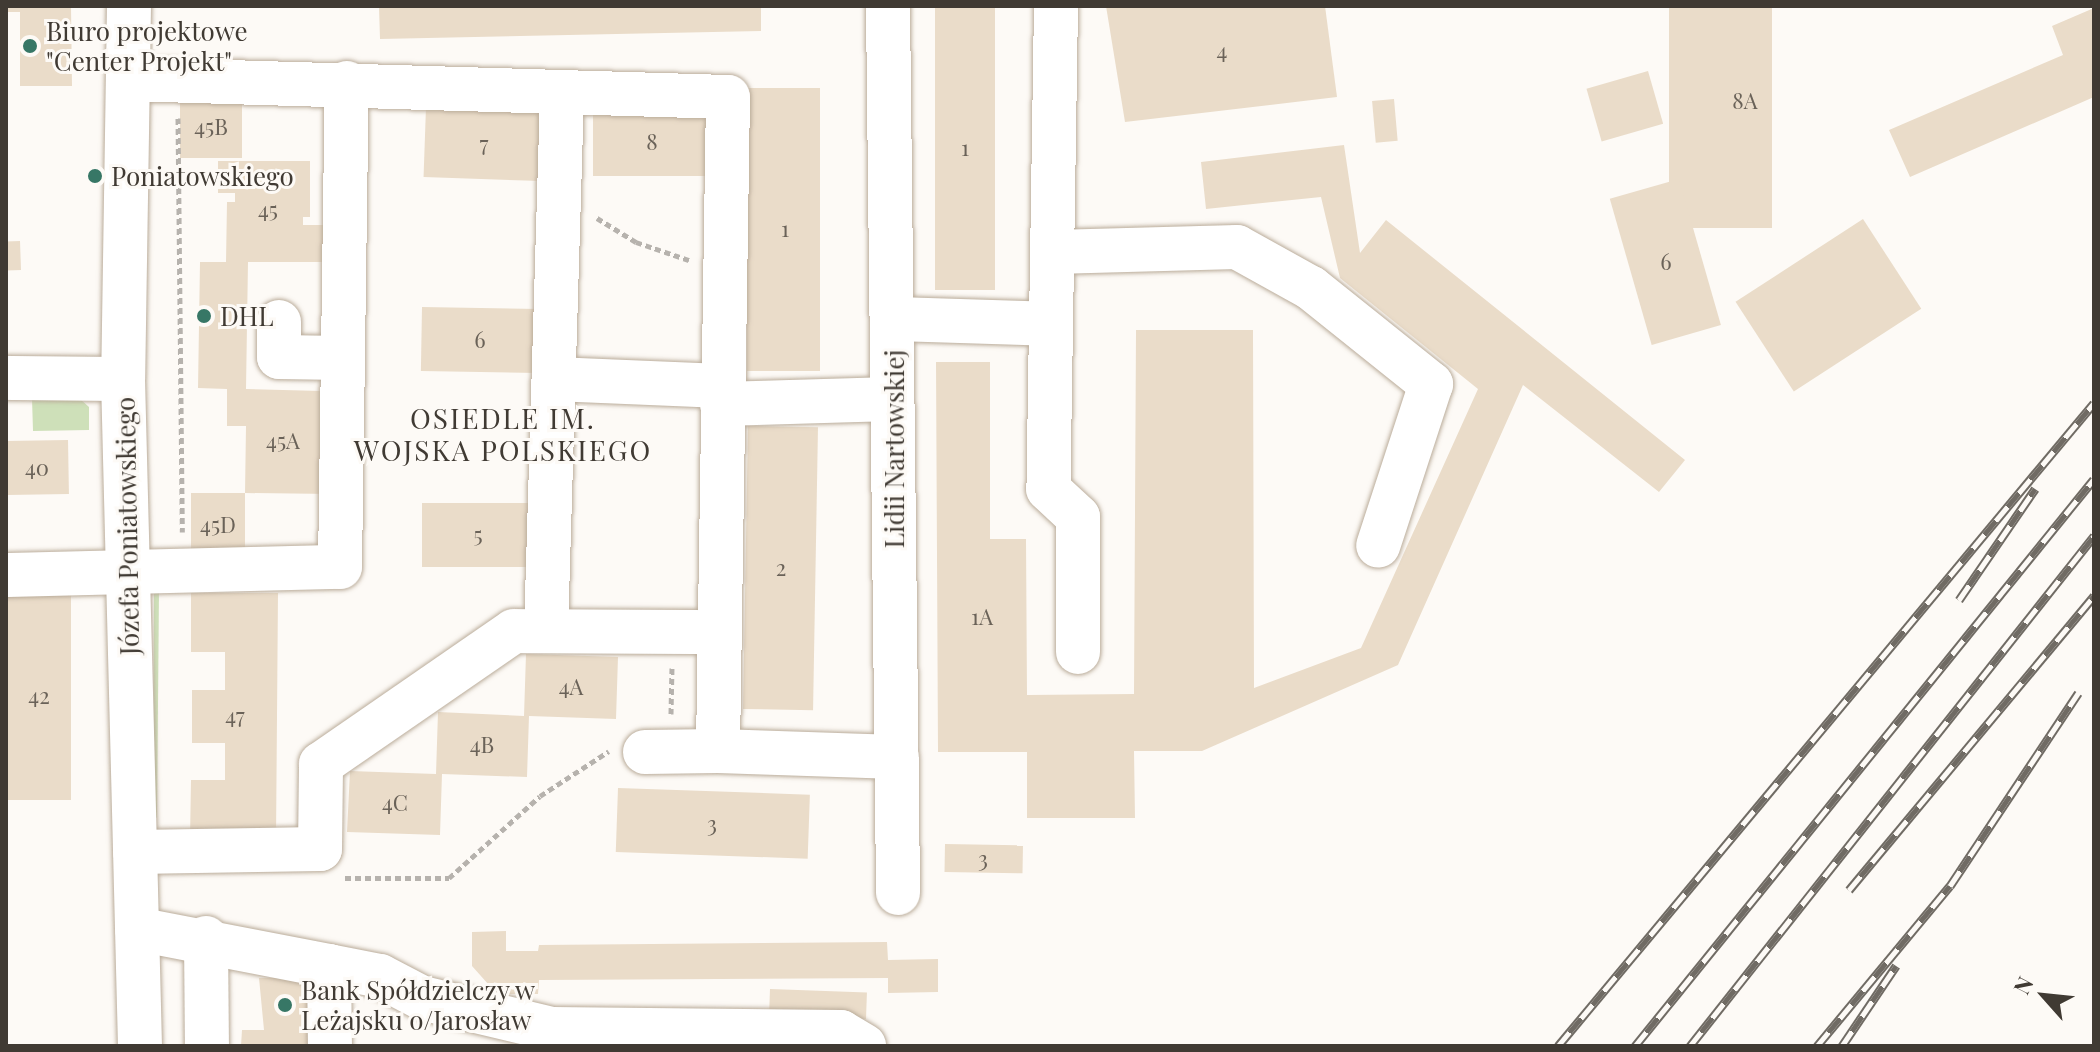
<!DOCTYPE html>
<html>
<head>
<meta charset="utf-8">
<style>
	body { margin:0 }
	#map { position:relative; width:2100px; height:1052px; overflow:hidden; background:#fdfaf6; font-family:"Playfair Display",serif }
	div>[style] { position:absolute }
	.green>* { inset:0; background:#cee0b9 }
	.building>* { inset:0; background:#eadcc9; transform-origin:0 0 }
	.path>* { height:5px; margin-top:-2.5px; transform-origin:0; background:repeating-linear-gradient(90deg,#b6b2ad 0 6px,transparent 0 10px) }
	.roads { filter:drop-shadow(0 0 2px #baac9a) drop-shadow(0 0 2px #baac9a) }
	.minor>* { height:44px; margin:-22px; padding:0 22px; transform-origin:22px; border-radius:22px; background:#fff }
	.rail>* { height:9px; margin-top:-4.5px; transform-origin:0; background:repeating-linear-gradient(90deg,#fdfaf6 0 18px,#706b64 0 36px); box-sizing:border-box; border-block:2px solid #706b64 }
	.dots>* { width:22px; height:22px; translate:-50% -50%; box-sizing:border-box; border:4px solid #fdfaf6; border-radius:50% }
	span { translate:-50% -50%; white-space:nowrap; text-align:center; line-height:1.15; -webkit-text-stroke:6px #fdfaf6; paint-order:stroke }
	.number-label { font-size:22px; color:#6a6258 }
	.number-label span { -webkit-text-stroke-width:0 }
	.poi-label { font-size:26px; color:#403a33 }
	.left { translate:0 -50%; text-align:left }
	.street-label { font-size:26px; color:#403a33 }
	.neighbourhood-label { font-size:28px; color:#403a33; letter-spacing:2px }
	.frame { position:absolute; inset:0; border:8px solid #403a33; pointer-events:none }
	.north { position:absolute; left:2004px; top:956px; width:80px; height:80px; -webkit-text-stroke:6px #fdfaf6; paint-order:stroke; rotate:297deg; font-size:22px; font-weight:700; line-height:32px; text-align:center; color:#403a33 }
	.north::after { content:''; display:block; margin:auto; width:28px; height:36px; background:#403a33; clip-path:polygon(50% 0,100% 100%,50% 72%,0 100%) }
</style>
</head>
<body>
<div id="map">
	<div class="green">
		<div style="clip-path:polygon(79px 398px,89px 407px,89px 430px,33px 431px,32px 399px)"></div>
		<div style="clip-path:polygon(154px 590px,159px 591px,157px 818px,153px 815px)"></div>
	</div>
	<div class="building">
		<div style="clip-path:polygon(6px 6px,71px 6px,72px 86px,20px 86px,20px 12px,6px 12px)"></div>
		<div style="clip-path:polygon(379px 6px,761px 6px,761px 31px,380px 39px)"></div>
		<div style="left:935px;top:6px;width:60px;height:284px"></div>
		<div style="clip-path:polygon(1106px 6px,1325px 6px,1337px 97px,1125px 122px)"></div>
		<div style="left:1669px;top:6px;width:103px;height:222px"></div>
		<div style="clip-path:polygon(2094px 8px,2094px 97px,1910px 177px,1889px 130px,2063px 55px,2052px 26px)"></div>
		<div style="left:1648px;top:71px;width:55px;height:64px;rotate:74deg"></div>
		<div style="left:747px;top:88px;width:73px;height:283px"></div>
		<div style="left:180px;top:97px;width:62px;height:61px"></div>
		<div style="left:1394px;top:99px;width:42px;height:22px;rotate:85deg"></div>
		<div style="left:426px;top:107px;width:118px;height:70px;rotate:2deg"></div>
		<div style="left:593px;top:108px;width:117px;height:68px"></div>
		<div style="clip-path:polygon(1344px 145px,1360px 253px,1386px 220px,1685px 460px,1659px 492px,1523px 385px,1398px 665px,1202px 751px,1134px 751px,1135px 818px,1027px 818px,1027px 752px,938px 752px,936px 362px,990px 362px,990px 539px,1026px 539px,1027px 695px,1134px 694px,1136px 330px,1253px 330px,1254px 688px,1361px 648px,1478px 389px,1340px 278px,1321px 197px,1206px 209px,1201px 162px)"></div>
		<div style="clip-path:polygon(218px 161px,310px 161px,310px 217px,303px 217px,303px 225px,327px 225px,328px 262px,248px 262px,246px 389px,321px 391px,332px 494px,245px 493px,245px 558px,191px 558px,191px 493px,245px 493px,246px 426px,227px 426px,227px 389px,198px 388px,200px 262px,226px 262px,227px 202px,235px 202px,235px 193px,218px 193px)"></div>
		<div style="left:1679px;top:179px;width:152px;height:72px;rotate:74deg"></div>
		<div style="left:1863px;top:219px;width:107px;height:152px;rotate:57deg"></div>
		<div style="left:20px;top:241px;width:29px;height:14px;rotate:88deg"></div>
		<div style="left:422px;top:307px;width:117px;height:64px;rotate:1deg"></div>
		<div style="left:748px;top:426px;width:70px;height:283px;rotate:1deg"></div>
		<div style="left:68px;top:440px;width:54px;height:62px;rotate:89deg"></div>
		<div style="left:422px;top:503px;width:111px;height:64px"></div>
		<div style="left:6px;top:591px;width:65px;height:209px"></div>
		<div style="clip-path:polygon(191px 593px,278px 593px,276px 839px,190px 839px,191px 780px,225px 780px,225px 743px,192px 743px,192px 690px,225px 690px,225px 652px,191px 652px)"></div>
		<div style="clip-path:polygon(526px 654px,618px 657px,616px 719px,529px 716px,527px 777px,442px 774px,440px 835px,347px 832px,350px 771px,436px 774px,438px 712px,524px 716px)"></div>
		<div style="left:618px;top:788px;width:192px;height:64px;rotate:2deg"></div>
		<div style="left:945px;top:844px;width:78px;height:28px;rotate:1deg"></div>
		<div style="clip-path:polygon(506px 931px,506px 951px,538px 951px,539px 945px,887px 942px,888px 960px,938px 959px,938px 992px,888px 993px,888px 978px,539px 980px,538px 994px,497px 994px,472px 966px,472px 932px)"></div>
		<div style="clip-path:polygon(259px 978px,311px 978px,317px 1046px,241px 1046px,242px 1030px,264px 1030px)"></div>
		<div style="left:770px;top:989px;width:97px;height:27px;rotate:2deg"></div>
	</div>
	<div class="path">
		<div style="left:178px;top:118px;width:414px;rotate:89.4deg"></div>
		<div style="left:597px;top:218px;width:46px;rotate:31.6deg"></div>
		<div style="left:636px;top:242px;width:56px;rotate:18.8deg"></div>
		<div style="left:671px;top:714px;width:46px;rotate:-88.8deg"></div>
		<div style="left:345px;top:878px;width:104px"></div>
		<div style="left:449px;top:878px;width:122px;rotate:-42deg"></div>
		<div style="left:540px;top:796px;width:82px;rotate:-33.1deg"></div>
	</div>
	<div class="roads">
		<div class="minor">
			<div style="left:129px;top:6px;width:373px;rotate:90.9deg"></div>
			<div style="left:123px;top:379px;width:667px;rotate:88.54deg"></div>
			<div style="left:888px;top:6px;width:887px;rotate:89.35deg"></div>
			<div style="left:1056px;top:6px;width:483px;rotate:90.9deg"></div>
			<div style="left:1048px;top:489px;width:41px;rotate:43deg"></div>
			<div style="left:1078px;top:517px;width:135px;rotate:90deg"></div>
			<div style="left:128px;top:79px;width:600px;rotate:1.72deg"></div>
			<div style="left:728px;top:97px;width:654px;rotate:90.88deg"></div>
			<div style="left:718px;top:751px;width:179px;rotate:1.9deg"></div>
			<div style="left:1054px;top:252px;width:183px;rotate:-1.6deg"></div>
			<div style="left:1237px;top:247px;width:85px;rotate:29deg"></div>
			<div style="left:1311px;top:288px;width:154px;rotate:38.7deg"></div>
			<div style="left:1431px;top:384px;width:170px;rotate:108.1deg"></div>
			<div style="left:894px;top:319px;width:156px;rotate:1.8deg"></div>
			<div style="left:279px;top:322px;width:35px;rotate:90deg"></div>
			<div style="left:279px;top:357px;width:64px;rotate:0.9deg"></div>
			<div style="left:6px;top:378px;width:117px;rotate:0.5deg"></div>
			<div style="left:554px;top:379px;width:168px;rotate:2.4deg"></div>
			<div style="left:722px;top:404px;width:170px;rotate:-1.7deg"></div>
			<div style="left:6px;top:575px;width:334px;rotate:-1.4deg"></div>
			<div style="left:340px;top:567px;width:484px;rotate:-89.2deg"></div>
			<div style="left:546px;top:631px;width:535px;rotate:-88.29deg"></div>
			<div style="left:645px;top:752px;width:73px;rotate:-0.8deg"></div>
			<div style="left:135px;top:852px;width:185px;rotate:-0.9deg"></div>
			<div style="left:320px;top:849px;width:85px;rotate:-89.3deg"></div>
			<div style="left:321px;top:764px;width:234px;rotate:-34.6deg"></div>
			<div style="left:514px;top:631px;width:204px;rotate:0.3deg"></div>
			<div style="left:137px;top:929px;width:196px;rotate:10.9deg"></div>
			<div style="left:329px;top:966px;width:80px;rotate:89.3deg"></div>
			<div style="left:206px;top:938px;width:108px;rotate:89.5deg"></div>
			<div style="left:329px;top:966px;width:52px;rotate:11.1deg"></div>
			<div style="left:380px;top:976px;width:47px;rotate:27.6deg"></div>
			<div style="left:422px;top:998px;width:134px;rotate:13.4deg"></div>
			<div style="left:552px;top:1029px;width:289px;rotate:0.6deg"></div>
			<div style="left:841px;top:1032px;width:27px;rotate:31deg"></div>
		</div>
	</div>
	<div class="rail">
		<div style="left:1959px;top:600px;width:135px;rotate:-55.6deg"></div>
		<div style="left:1849px;top:890px;width:383px;rotate:-50.2deg"></div>
		<div style="left:1558px;top:1046px;width:837px;rotate:-50.19deg"></div>
		<div style="left:1635px;top:1046px;width:729px;rotate:-51.01deg"></div>
		<div style="left:1690px;top:1046px;width:651px;rotate:-51.62deg"></div>
		<div style="left:1817px;top:1046px;width:208px;rotate:-50.3deg"></div>
		<div style="left:1950px;top:886px;width:232px;rotate:-56.4deg"></div>
		<div style="left:1842px;top:1046px;width:97px;rotate:-56deg"></div>
	</div>
	<div class="dots">
		<div style="left:30px;top:46px;background:#377766"></div>
		<div style="left:95px;top:176px;background:#377766"></div>
		<div style="left:204px;top:316px;background:#377766"></div>
		<div style="left:285px;top:1005px;background:#377766"></div>
	</div>
	<div class="number-label">
		<span style="left:1222px;top:51px">4</span>
		<span style="left:1745px;top:101px">8A</span>
		<span style="left:211px;top:127px">45B</span>
		<span style="left:652px;top:142px">8</span>
		<span style="left:484px;top:144px">7</span>
		<span style="left:965px;top:148px">1</span>
		<span style="left:268px;top:210px">45</span>
		<span style="left:785px;top:229px">1</span>
		<span style="left:1666px;top:262px">6</span>
		<span style="left:480px;top:340px">6</span>
		<span style="left:283px;top:441px">45A</span>
		<span style="left:37px;top:468px">40</span>
		<span style="left:218px;top:525px">45D</span>
		<span style="left:478px;top:535px">5</span>
		<span style="left:781px;top:568px">2</span>
		<span style="left:982px;top:617px">1A</span>
		<span style="left:571px;top:687px">4A</span>
		<span style="left:39px;top:696px">42</span>
		<span style="left:235px;top:716px">47</span>
		<span style="left:482px;top:745px">4B</span>
		<span style="left:395px;top:803px">4C</span>
		<span style="left:712px;top:824px">3</span>
		<span style="left:983px;top:859px">3</span>
	</div>
	<div class="poi-label">
		<span class="left" style="left:46px;top:46px">Biuro projektowe<br>"Center Projekt"</span>
		<span class="left" style="left:111px;top:176px">Poniatowskiego</span>
		<span class="left" style="left:220px;top:316px">DHL</span>
		<span class="left" style="left:301px;top:1005px">Bank Spółdzielczy w<br>Leżajsku o/Jarosław</span>
	</div>
	<div class="street-label">
		<span style="left:894px;top:449px;rotate:-90deg">Lidii Nartowskiej</span>
		<span style="left:127px;top:526px;rotate:-91deg">Józefa Poniatowskiego</span>
	</div>
	<div class="neighbourhood-label">
		<span style="left:503px;top:434px">OSIEDLE IM.<br>WOJSKA POLSKIEGO</span>
	</div>
	<div class="frame"></div>
	<div class="north">N</div>
</div>
</body>
</html>
